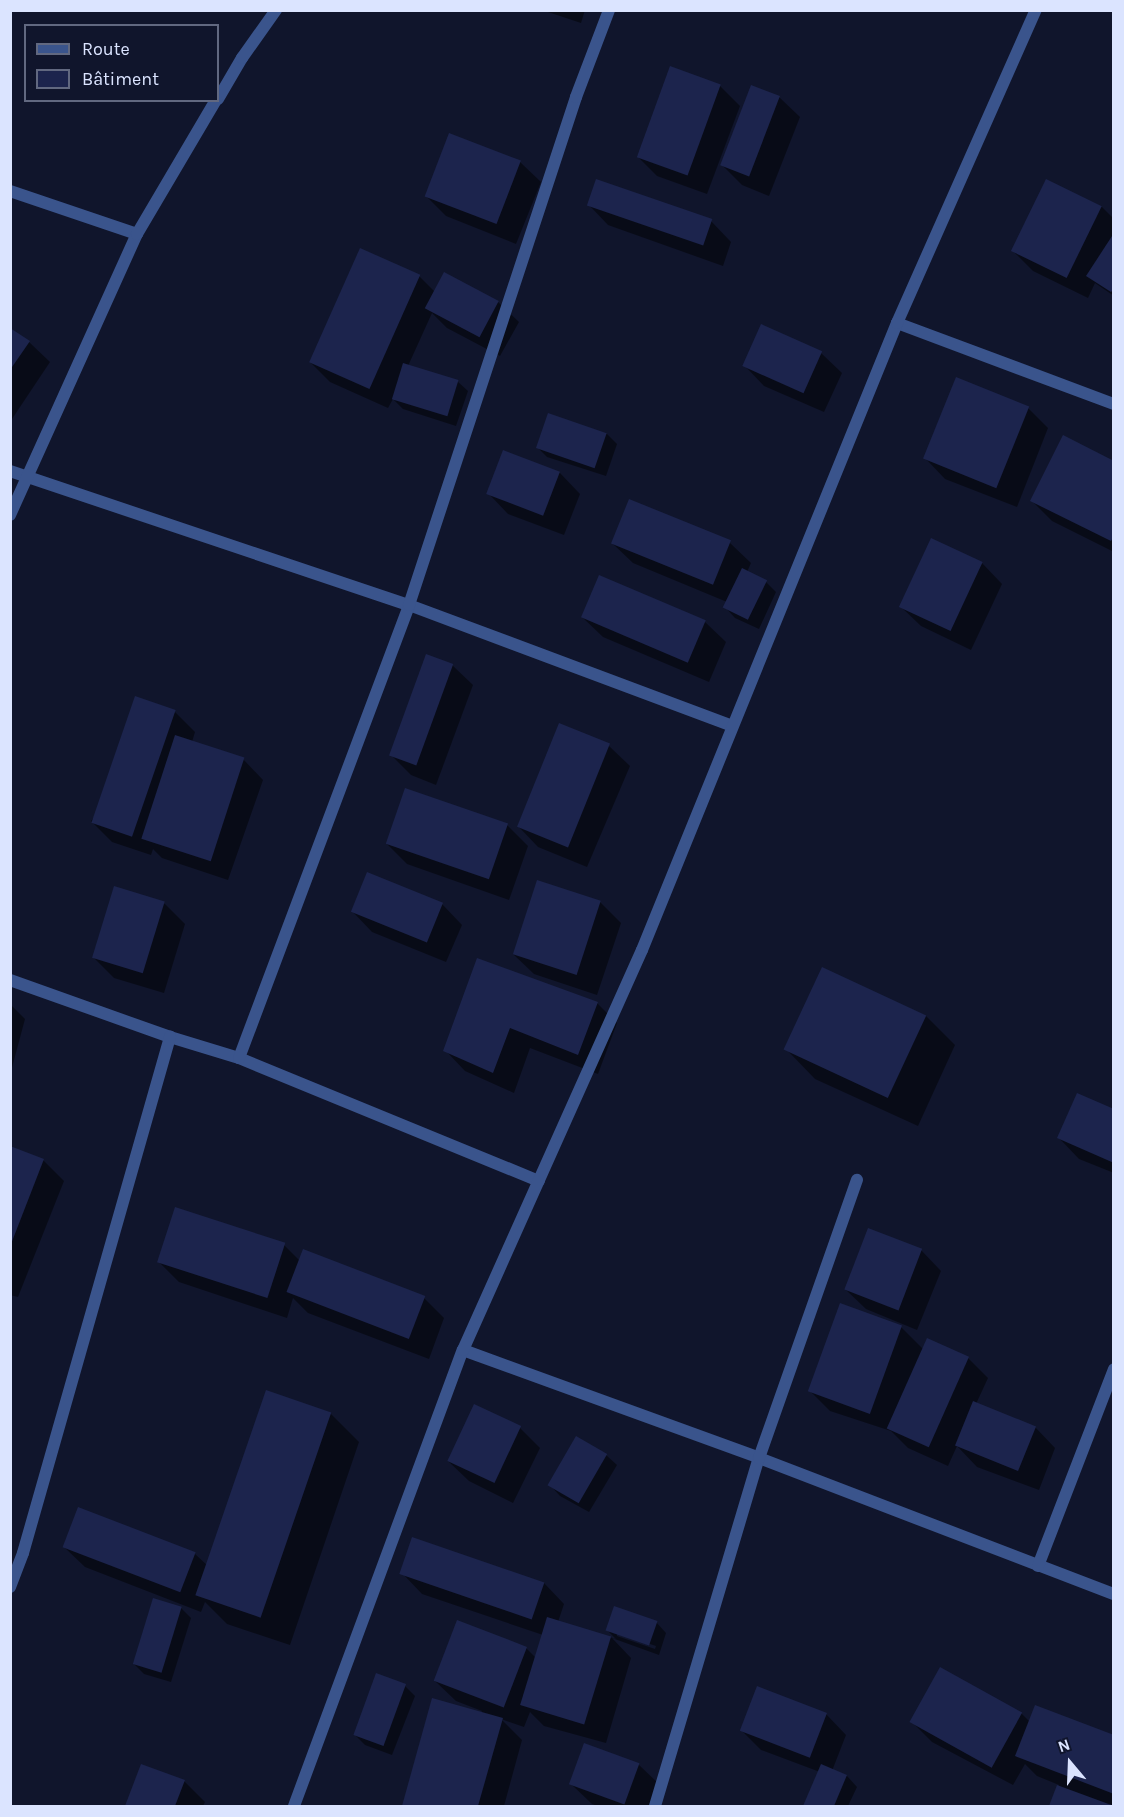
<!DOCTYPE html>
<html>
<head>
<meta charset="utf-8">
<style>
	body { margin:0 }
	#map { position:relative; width:1124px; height:1817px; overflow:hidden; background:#10152c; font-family:Karla,sans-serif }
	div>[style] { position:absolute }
	.shadow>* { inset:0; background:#0007 }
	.building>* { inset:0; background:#1c244d; transform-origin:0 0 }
	.street>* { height:12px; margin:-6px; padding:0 6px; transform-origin:6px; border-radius:6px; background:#3a548c }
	span { translate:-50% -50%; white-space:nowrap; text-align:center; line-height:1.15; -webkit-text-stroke:4.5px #10152c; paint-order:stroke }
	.frame { position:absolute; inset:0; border:12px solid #dbe4ff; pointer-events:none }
	.legend { position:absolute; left:24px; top:24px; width:195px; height:78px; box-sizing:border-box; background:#10152c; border:2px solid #616880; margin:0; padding:8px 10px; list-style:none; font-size:18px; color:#dbe4ff }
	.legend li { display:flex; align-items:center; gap:12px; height:30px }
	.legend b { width:30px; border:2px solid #616880 }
	.north { position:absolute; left:1040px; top:1733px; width:60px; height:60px; -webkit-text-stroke:4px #10152c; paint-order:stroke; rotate:341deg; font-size:16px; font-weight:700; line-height:24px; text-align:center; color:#dbe4ff }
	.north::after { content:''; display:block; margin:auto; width:21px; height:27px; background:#dbe4ff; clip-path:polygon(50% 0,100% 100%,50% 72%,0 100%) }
</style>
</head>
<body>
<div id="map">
	<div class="shadow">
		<div style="clip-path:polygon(542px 10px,585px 10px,581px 23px)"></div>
		<div style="clip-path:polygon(720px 86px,740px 106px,707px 194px,657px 176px,637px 156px)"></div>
		<div style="clip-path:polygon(779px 97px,800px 117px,769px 196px,742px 185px,722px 165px)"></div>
		<div style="clip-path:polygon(520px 162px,541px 182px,516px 244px,446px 216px,426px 196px)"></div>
		<div style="clip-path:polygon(1047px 181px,1102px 207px,1114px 219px,1114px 296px,1095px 283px,1088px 298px,1033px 271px,1013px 251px)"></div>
		<div style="clip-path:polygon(588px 204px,711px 221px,731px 242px,723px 266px,608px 225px)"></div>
		<div style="clip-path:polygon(419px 276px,435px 292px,498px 302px,519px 322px,500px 356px,447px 328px,432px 313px,408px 366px,457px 381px,468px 391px,456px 426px,403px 409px,393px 399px,388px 408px,330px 382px,310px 362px)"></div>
		<div style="clip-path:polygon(761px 326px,821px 353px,842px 373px,824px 412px,764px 386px,744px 365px)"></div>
		<div style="clip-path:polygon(10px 330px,29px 342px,50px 362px,10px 422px)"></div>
		<div style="clip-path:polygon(1028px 408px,1048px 428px,1017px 507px,945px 479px,925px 458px)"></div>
		<div style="clip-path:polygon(607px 434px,617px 444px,606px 476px,547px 457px,537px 447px)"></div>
		<div style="clip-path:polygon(504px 452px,560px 473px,580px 494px,564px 535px,508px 514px,488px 493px)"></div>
		<div style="clip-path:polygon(1114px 463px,1114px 552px,1052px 521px,1031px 500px)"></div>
		<div style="clip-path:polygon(612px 543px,730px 543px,751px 563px,747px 572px,766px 582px,776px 592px,759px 629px,735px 618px,725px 607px,727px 602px,633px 563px)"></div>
		<div style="clip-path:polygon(982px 563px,1002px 584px,971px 650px,921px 626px,900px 606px)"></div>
		<div style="clip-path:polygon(582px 617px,705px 622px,726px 642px,709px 682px,603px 637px)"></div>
		<div style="clip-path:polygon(452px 665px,473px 685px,436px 785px,411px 775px,391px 755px)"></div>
		<div style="clip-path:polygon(175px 712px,195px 732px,192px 742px,243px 759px,263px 780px,228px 880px,162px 858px,153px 849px,151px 855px,112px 842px,91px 821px)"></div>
		<div style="clip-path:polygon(560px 725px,609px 746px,630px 766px,587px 867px,538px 847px,518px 826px)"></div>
		<div style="clip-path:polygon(507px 825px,528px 846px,509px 900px,407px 864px,387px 844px)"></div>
		<div style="clip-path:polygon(115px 888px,165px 904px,185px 924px,164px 993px,114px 978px,94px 958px)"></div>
		<div style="clip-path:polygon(600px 902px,621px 923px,597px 995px,534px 974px,513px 954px)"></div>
		<div style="clip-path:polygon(442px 904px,462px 925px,446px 962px,372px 932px,352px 911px)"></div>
		<div style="clip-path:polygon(477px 960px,597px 1003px,617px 1023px,598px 1074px,530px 1048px,514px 1093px,465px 1071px,445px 1050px)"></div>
		<div style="clip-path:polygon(823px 969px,926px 1016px,955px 1045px,918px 1126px,815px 1079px,786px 1049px)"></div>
		<div style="clip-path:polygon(10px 1004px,25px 1019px,10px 1075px)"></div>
		<div style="clip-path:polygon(1114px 1110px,1114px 1173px,1079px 1159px,1059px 1138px)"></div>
		<div style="clip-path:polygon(10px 1148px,43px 1160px,64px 1181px,18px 1297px,10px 1295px)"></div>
		<div style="clip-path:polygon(284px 1245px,300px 1261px,424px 1298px,444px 1318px,429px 1359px,308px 1313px,293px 1298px,287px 1318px,179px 1282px,158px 1261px)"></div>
		<div style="clip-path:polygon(921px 1250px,941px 1271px,917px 1330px,866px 1309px,845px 1289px)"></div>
		<div style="clip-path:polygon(901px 1327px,923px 1349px,968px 1358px,988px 1378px,976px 1404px,1035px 1427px,1055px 1448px,1039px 1490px,977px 1467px,957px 1446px,948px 1466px,908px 1448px,891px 1431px,830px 1411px,810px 1391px)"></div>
		<div style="clip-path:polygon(330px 1413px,359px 1442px,290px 1645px,227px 1624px,205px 1602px,201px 1612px,85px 1567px,64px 1547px,195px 1554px,208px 1566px)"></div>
		<div style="clip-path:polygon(520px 1428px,540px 1448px,513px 1503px,469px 1481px,448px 1461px)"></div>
		<div style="clip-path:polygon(606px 1455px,617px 1465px,589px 1512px,560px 1496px,550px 1485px)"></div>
		<div style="clip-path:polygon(evenodd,402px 1573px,544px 1583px,564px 1604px,558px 1622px,616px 1639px,607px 1630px,656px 1622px,666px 1633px,659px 1655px,612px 1638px,631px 1658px,606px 1743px,544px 1726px,530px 1712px,524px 1727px,501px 1719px,522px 1740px,504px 1806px,403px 1806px,433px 1700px,481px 1713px,482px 1711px,456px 1701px,435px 1681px,526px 1648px,537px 1659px,543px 1635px,422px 1594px,402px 1573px,617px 1633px,656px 1646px,655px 1649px,617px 1636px,617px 1633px)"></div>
		<div style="clip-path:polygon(181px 1608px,191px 1618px,171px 1682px,144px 1674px,133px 1663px)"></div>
		<div style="clip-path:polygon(405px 1686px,415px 1696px,392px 1755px,365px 1745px,354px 1734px)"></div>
		<div style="clip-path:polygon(1021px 1713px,1030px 1722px,1114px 1736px,1114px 1806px,1108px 1803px,1111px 1806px,1050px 1806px,1059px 1785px,1037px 1776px,1025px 1764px,1013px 1785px,932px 1742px,911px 1721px)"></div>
		<div style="clip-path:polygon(826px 1714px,846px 1735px,832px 1771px,847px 1776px,857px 1787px,848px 1806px,805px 1806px,820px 1772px,761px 1750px,741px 1730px)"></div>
		<div style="clip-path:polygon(638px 1764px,659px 1784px,651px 1806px,598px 1806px,592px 1804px,571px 1784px)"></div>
		<div style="clip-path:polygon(142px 1766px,184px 1781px,205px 1802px,203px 1806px,127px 1806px)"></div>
	</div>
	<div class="building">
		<div style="left:670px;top:66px;width:54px;height:97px;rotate:20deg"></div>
		<div style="left:751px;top:85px;width:31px;height:86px;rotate:21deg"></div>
		<div style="left:449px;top:133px;width:77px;height:68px;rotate:21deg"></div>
		<div style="left:596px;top:179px;width:123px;height:28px;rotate:19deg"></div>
		<div style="left:1046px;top:179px;width:62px;height:80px;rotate:26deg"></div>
		<div style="clip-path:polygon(1114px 233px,1114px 289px,1111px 292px,1086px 276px)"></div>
		<div style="left:360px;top:248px;width:66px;height:125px;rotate:24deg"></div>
		<div style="left:444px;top:272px;width:62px;height:41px;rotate:28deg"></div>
		<div style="left:761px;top:324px;width:67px;height:46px;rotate:24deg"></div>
		<div style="clip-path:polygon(10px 328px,30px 341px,10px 370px)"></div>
		<div style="left:403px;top:363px;width:58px;height:38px;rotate:17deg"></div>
		<div style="left:956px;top:377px;width:79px;height:88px;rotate:22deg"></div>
		<div style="left:548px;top:413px;width:62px;height:37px;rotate:19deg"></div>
		<div style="clip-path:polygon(1063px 435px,1114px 461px,1114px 536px,1111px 541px,1030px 501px)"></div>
		<div style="left:503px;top:450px;width:61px;height:47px;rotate:21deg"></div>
		<div style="left:629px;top:499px;width:110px;height:48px;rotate:22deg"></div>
		<div style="left:931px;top:538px;width:57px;height:76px;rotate:25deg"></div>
		<div style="left:742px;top:568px;width:28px;height:44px;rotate:26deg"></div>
		<div style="left:599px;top:575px;width:116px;height:46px;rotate:23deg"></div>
		<div style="left:426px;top:654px;width:29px;height:108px;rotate:20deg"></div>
		<div style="left:135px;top:696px;width:43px;height:134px;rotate:19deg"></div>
		<div style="left:559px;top:723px;width:55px;height:112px;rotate:22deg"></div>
		<div style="left:175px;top:735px;width:73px;height:109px;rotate:18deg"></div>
		<div style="left:405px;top:788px;width:109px;height:59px;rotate:19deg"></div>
		<div style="left:367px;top:872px;width:82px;height:43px;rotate:22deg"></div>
		<div style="left:537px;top:880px;width:67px;height:78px;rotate:18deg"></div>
		<div style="left:114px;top:886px;width:53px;height:75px;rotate:17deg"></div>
		<div style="clip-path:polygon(477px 958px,598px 1002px,578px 1055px,510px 1028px,493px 1073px,443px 1051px)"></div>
		<div style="left:822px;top:967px;width:115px;height:91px;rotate:25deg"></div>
		<div style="clip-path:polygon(1077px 1093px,1114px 1109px,1114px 1163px,1057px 1138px)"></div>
		<div style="clip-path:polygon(10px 1146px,44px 1159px,11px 1244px,10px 1243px)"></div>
		<div style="left:175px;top:1207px;width:116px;height:58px;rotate:18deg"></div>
		<div style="left:868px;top:1228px;width:58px;height:66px;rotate:21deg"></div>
		<div style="left:303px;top:1249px;width:131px;height:46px;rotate:21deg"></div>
		<div style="left:840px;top:1303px;width:66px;height:94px;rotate:20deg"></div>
		<div style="left:927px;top:1338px;width:46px;height:99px;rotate:24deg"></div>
		<div style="left:266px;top:1390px;width:69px;height:217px;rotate:19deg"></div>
		<div style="left:973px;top:1401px;width:68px;height:48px;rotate:22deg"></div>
		<div style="left:474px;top:1404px;width:52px;height:63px;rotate:25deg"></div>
		<div style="left:576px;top:1436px;width:36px;height:57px;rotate:30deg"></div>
		<div style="left:78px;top:1507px;width:126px;height:43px;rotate:21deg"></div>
		<div style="left:412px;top:1537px;width:140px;height:39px;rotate:19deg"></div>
		<div style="left:153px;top:1598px;width:30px;height:69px;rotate:17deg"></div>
		<div style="left:614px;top:1606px;width:46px;height:26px;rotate:19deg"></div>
		<div style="left:547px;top:1617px;width:67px;height:92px;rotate:17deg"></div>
		<div style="left:457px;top:1620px;width:75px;height:65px;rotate:21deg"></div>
		<div style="left:940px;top:1667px;width:94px;height:63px;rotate:29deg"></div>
		<div style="left:376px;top:1673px;width:32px;height:66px;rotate:20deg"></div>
		<div style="left:757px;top:1686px;width:75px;height:48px;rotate:21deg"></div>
		<div style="clip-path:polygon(432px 1698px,503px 1718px,478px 1806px,402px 1806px)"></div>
		<div style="clip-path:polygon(1035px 1705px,1114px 1735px,1114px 1794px,1015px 1756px)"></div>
		<div style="left:584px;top:1743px;width:59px;height:44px;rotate:20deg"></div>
		<div style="clip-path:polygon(141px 1764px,185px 1780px,175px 1806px,125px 1806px)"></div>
		<div style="clip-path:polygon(821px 1764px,847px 1775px,834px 1806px,803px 1806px)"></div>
		<div style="clip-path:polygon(1057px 1785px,1114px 1806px,1049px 1806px)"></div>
	</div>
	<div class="street">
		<div style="left:218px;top:99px;width:48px;rotate:-59.7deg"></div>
		<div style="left:242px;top:58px;width:59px;rotate:-54.7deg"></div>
		<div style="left:10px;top:191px;width:134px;rotate:18.7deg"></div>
		<div style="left:897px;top:323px;width:232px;rotate:20.5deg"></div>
		<div style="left:10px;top:471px;width:421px;rotate:18.6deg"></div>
		<div style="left:409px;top:605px;width:345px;rotate:20.5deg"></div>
		<div style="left:10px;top:515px;width:308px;rotate:-65.7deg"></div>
		<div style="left:137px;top:234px;width:156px;rotate:-59.5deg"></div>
		<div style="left:10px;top:980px;width:170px;rotate:19.6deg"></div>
		<div style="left:170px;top:1037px;width:72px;rotate:16.9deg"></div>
		<div style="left:239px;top:1058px;width:324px;rotate:22.3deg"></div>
		<div style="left:239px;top:1058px;width:484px;rotate:-69.4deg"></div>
		<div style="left:409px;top:605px;width:535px;rotate:-71.8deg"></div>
		<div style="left:576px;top:97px;width:93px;rotate:-69.2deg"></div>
		<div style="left:463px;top:1350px;width:315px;rotate:20deg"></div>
		<div style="left:759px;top:1458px;width:380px;rotate:21deg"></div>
		<div style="left:1038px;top:1566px;width:211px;rotate:-68.9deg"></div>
		<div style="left:10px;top:1587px;width:36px;rotate:-69deg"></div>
		<div style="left:23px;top:1553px;width:537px;rotate:-74.1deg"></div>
		<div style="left:294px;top:1806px;width:486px;rotate:-69.7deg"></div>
		<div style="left:463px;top:1350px;width:438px;rotate:-65.9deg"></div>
		<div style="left:642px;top:950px;width:677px;rotate:-67.87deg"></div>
		<div style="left:897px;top:323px;width:342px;rotate:-66.1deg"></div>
		<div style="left:655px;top:1806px;width:363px;rotate:-73.4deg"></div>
		<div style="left:759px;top:1458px;width:295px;rotate:-70.6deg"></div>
	</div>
	<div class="frame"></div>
	<ul class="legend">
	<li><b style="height:8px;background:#3a548c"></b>Route</li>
	<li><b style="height:16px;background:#1c244d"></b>Bâtiment</li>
	</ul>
	<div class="north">N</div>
</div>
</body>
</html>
